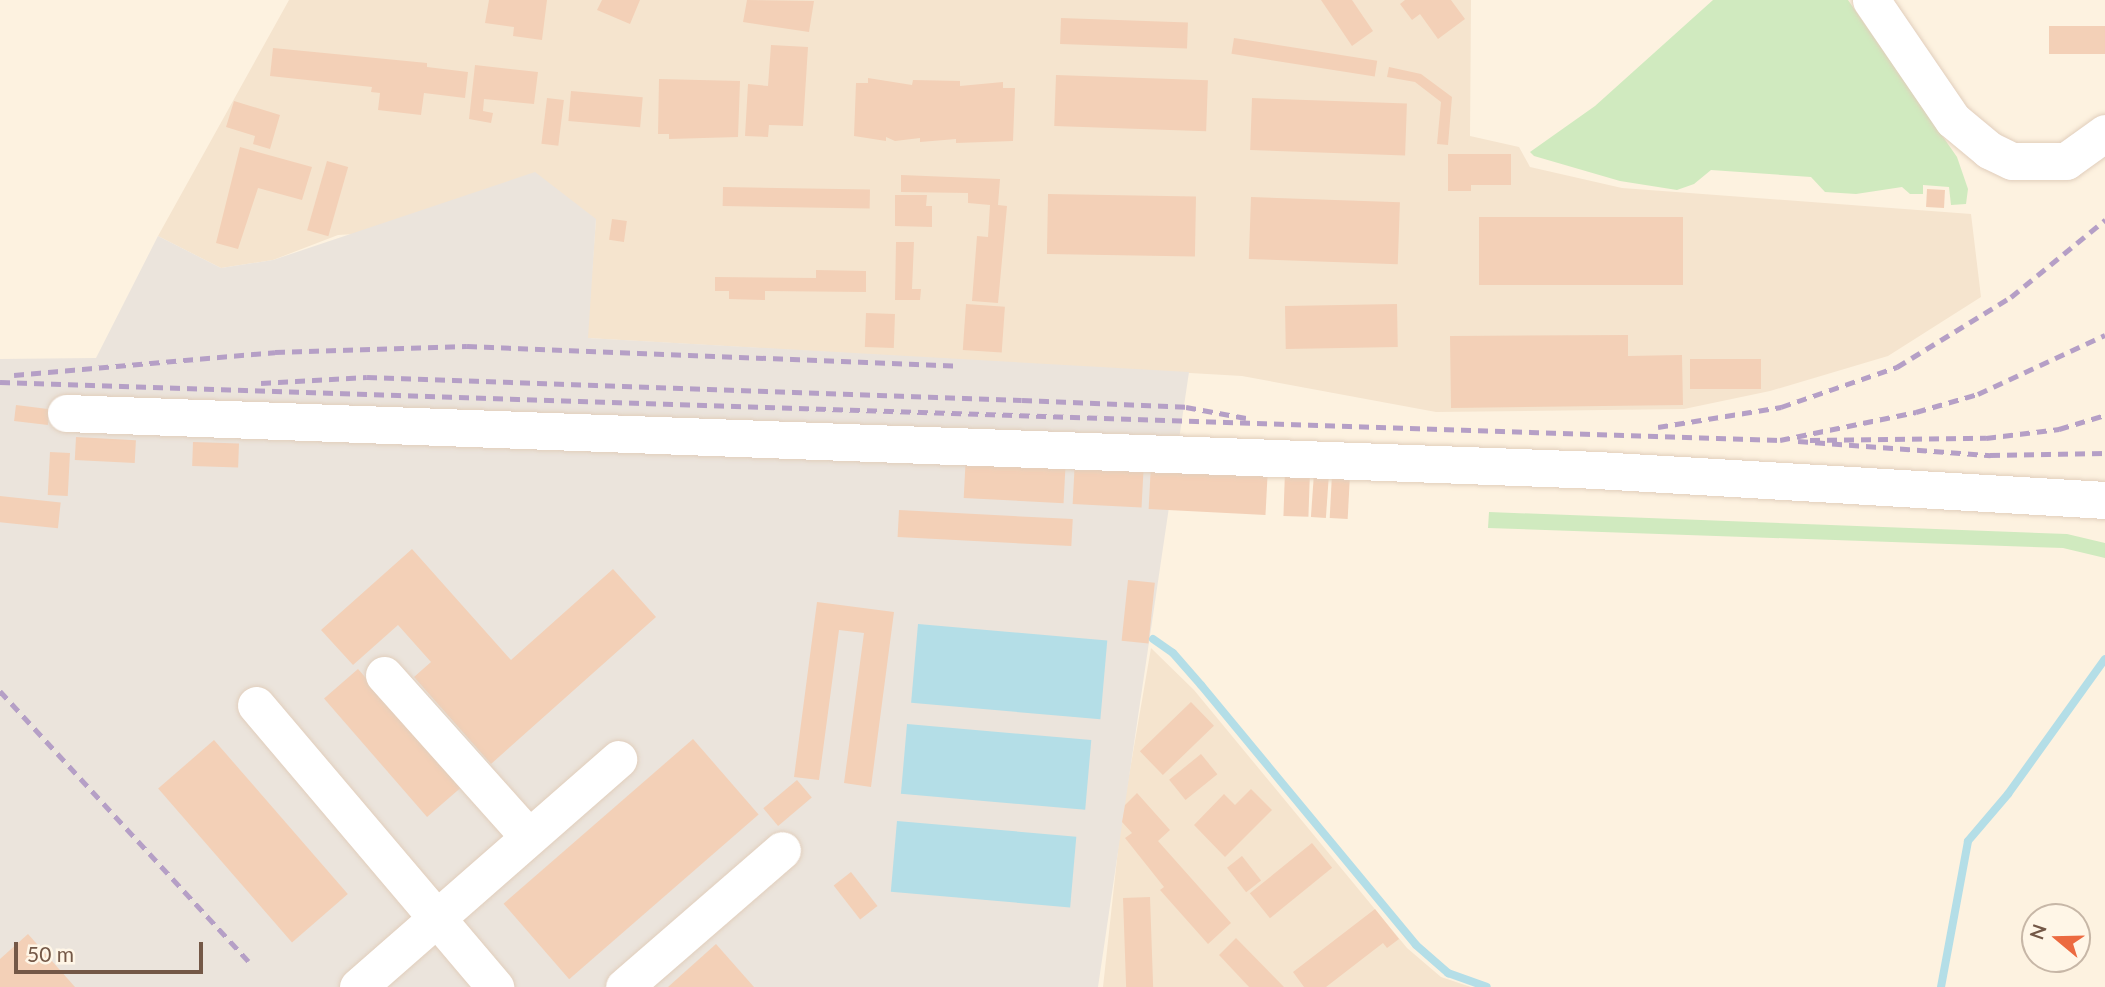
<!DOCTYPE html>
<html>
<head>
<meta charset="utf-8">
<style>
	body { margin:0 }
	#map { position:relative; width:2105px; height:987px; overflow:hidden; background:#fdf2e0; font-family:Lato,sans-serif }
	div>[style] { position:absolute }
	.residential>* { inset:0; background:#f5e4ce }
	.industrial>* { inset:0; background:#ebe4dc }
	.green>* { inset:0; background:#d0eabf }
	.water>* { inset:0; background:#b4dee7; transform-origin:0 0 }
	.stream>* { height:8px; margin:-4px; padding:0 4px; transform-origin:4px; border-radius:4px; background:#b4dee7 }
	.building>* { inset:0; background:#f3d0b7; transform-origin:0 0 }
	.roads { filter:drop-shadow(0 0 2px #e1cebc) drop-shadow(0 0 2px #e1cebc) }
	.minor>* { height:37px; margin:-18.5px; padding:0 18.5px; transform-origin:18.5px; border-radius:18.5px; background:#fff }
	.rail>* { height:5px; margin-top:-2.5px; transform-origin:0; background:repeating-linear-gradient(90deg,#b59fc6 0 10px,transparent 0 17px) }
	span { translate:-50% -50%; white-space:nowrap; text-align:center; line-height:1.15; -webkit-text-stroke:5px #fff6e7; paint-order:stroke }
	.north { position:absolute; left:2021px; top:903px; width:70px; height:70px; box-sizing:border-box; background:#fff6e7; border:2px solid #c7b7a7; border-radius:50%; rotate:289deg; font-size:19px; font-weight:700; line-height:28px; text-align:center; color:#745847 }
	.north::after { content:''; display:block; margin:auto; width:24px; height:32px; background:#ec6a40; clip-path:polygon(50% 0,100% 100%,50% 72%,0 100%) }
	.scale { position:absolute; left:14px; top:942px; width:189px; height:32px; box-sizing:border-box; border:4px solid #745847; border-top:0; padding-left:9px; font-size:21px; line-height:24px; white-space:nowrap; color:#745847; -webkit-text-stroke:5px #fff6e7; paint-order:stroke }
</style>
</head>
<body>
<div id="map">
	<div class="residential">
		<div style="clip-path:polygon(289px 0,1471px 0,1470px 136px,1519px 147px,1530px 167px,1622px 188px,1971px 214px,1981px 297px,1888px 356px,1770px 391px,1684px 409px,1436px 412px,1242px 376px,587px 338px,596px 219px,338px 235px,273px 260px,221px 268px,158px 236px)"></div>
		<div style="clip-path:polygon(1151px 648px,1194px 690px,1407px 948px,1441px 977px,1471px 987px,1103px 987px,1121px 822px)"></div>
	</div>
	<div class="industrial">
		<div style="clip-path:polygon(535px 172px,596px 219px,588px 338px,1189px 372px,1098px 987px,0 987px,0 359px,96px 358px,158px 236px,221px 268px,273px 260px)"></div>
	</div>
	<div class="green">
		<div style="clip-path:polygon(1713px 0,1848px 0,1957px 157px,1968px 189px,1966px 204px,1951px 205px,1949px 187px,1923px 185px,1923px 194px,1910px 194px,1902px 187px,1856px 194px,1825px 192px,1811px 177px,1711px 170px,1694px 184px,1677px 190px,1620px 181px,1534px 156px,1530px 152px,1595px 106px)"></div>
		<div style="clip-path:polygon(1489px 512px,2067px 534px,2105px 543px,2105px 558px,2063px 548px,1488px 528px)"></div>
	</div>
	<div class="water">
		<div style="left:918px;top:624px;width:190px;height:79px;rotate:5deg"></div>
		<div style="left:907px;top:724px;width:185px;height:70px;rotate:5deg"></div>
		<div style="left:897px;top:821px;width:180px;height:71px;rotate:5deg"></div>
	</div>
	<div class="stream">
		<div style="left:1153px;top:639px;width:24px;rotate:35deg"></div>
		<div style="left:1173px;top:653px;width:43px;rotate:48.8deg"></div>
		<div style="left:1201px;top:685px;width:337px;rotate:50.4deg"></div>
		<div style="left:1416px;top:945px;width:43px;rotate:41.2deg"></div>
		<div style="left:1448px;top:973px;width:41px;rotate:19.7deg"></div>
		<div style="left:1941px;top:987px;width:148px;rotate:-79.5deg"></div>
		<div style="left:1968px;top:841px;width:62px;rotate:-49.6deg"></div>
		<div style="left:2008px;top:794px;width:166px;rotate:-54.3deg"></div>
	</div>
	<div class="building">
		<div style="clip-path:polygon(489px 0,547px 0,542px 40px,513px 36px,514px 27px,485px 23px)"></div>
		<div style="clip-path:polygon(602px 0,640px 0,630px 24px,597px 10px)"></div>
		<div style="clip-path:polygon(747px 0,814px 1px,809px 32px,743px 22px)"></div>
		<div style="clip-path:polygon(1321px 0,1352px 0,1373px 31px,1352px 46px)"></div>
		<div style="clip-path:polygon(1405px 0,1451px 0,1465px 19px,1438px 39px,1420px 14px,1412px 20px,1400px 4px)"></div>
		<div style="left:1061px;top:18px;width:127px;height:26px;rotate:2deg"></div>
		<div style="left:2105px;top:26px;width:28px;height:56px;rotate:90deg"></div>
		<div style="left:1234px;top:38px;width:145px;height:16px;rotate:9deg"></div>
		<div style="clip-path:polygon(771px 45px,808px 47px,803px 126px,769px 125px,768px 137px,745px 136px,748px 84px,768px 86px)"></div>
		<div style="clip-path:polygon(273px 48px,427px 63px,427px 67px,468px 72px,465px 98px,424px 93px,421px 115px,378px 110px,380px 93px,371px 92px,372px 87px,270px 76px)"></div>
		<div style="clip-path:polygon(475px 65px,538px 72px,534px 104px,484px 99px,483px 111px,493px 113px,491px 123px,469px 119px)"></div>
		<div style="clip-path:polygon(1389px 67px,1421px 74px,1452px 97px,1448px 145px,1437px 144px,1441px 102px,1415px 82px,1387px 77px)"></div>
		<div style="left:1056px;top:75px;width:152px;height:51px;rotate:2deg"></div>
		<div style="clip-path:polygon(868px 78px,912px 85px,913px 80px,960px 81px,960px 86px,1003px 82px,1003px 88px,1015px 88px,1013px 141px,956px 143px,956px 139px,920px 142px,920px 138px,895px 141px,886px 137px,886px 141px,854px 136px,856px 83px,868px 83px)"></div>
		<div style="clip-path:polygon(659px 79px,740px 81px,738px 137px,669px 139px,669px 134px,658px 134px)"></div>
		<div style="left:571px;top:91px;width:72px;height:30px;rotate:5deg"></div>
		<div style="left:547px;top:98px;width:17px;height:46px;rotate:7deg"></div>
		<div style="left:1252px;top:98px;width:155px;height:52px;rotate:2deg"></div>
		<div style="clip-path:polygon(234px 101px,280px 115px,270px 149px,253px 144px,255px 136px,226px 127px)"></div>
		<div style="clip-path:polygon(240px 147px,312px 167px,302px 200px,258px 188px,238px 249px,216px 243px)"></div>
		<div style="clip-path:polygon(1448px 154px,1511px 154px,1511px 185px,1471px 185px,1471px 191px,1448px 191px)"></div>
		<div style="left:327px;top:161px;width:22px;height:72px;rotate:16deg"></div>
		<div style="clip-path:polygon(901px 175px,1000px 179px,998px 205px,1007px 206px,998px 303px,972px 301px,977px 236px,988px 237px,990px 205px,968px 203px,968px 193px,901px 192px)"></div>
		<div style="left:723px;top:187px;width:147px;height:19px;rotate:1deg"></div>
		<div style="left:1927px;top:189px;width:18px;height:18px;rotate:3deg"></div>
		<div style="left:1048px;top:194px;width:148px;height:60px;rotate:1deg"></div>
		<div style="clip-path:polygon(895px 195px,927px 195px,926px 206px,932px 206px,932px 227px,895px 226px)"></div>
		<div style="left:1251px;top:197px;width:149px;height:62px;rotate:2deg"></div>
		<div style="left:1479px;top:217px;width:204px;height:68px"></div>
		<div style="left:612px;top:219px;width:15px;height:21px;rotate:8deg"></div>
		<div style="clip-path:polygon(896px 242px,914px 242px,912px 289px,921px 289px,920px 300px,895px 300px)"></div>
		<div style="clip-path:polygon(816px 270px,866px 271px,866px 292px,765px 291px,765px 300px,729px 299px,729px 291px,715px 291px,715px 277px,816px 278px)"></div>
		<div style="left:966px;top:304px;width:39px;height:46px;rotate:4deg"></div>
		<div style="left:1397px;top:304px;width:43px;height:112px;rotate:89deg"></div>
		<div style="left:866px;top:313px;width:29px;height:34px;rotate:2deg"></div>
		<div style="clip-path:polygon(1628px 335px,1628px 356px,1682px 355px,1683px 405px,1451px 408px,1450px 336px)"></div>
		<div style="left:1690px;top:359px;width:71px;height:30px"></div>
		<div style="left:16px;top:405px;width:34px;height:16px;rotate:7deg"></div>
		<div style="left:76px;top:437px;width:60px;height:23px;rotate:3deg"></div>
		<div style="left:193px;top:442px;width:46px;height:24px;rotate:2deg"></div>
		<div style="left:50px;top:452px;width:20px;height:43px;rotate:3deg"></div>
		<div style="left:966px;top:454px;width:100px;height:44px;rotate:3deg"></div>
		<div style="left:1075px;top:459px;width:69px;height:45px;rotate:3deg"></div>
		<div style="left:1151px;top:464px;width:117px;height:45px;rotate:3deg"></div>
		<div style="left:1285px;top:471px;width:25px;height:45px;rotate:2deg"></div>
		<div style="left:1314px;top:473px;width:15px;height:44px;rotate:4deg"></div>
		<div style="left:1332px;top:474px;width:18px;height:44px;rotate:3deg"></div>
		<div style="left:0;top:496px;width:61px;height:26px;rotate:6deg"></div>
		<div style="left:899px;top:510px;width:174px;height:27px;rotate:3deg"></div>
		<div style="clip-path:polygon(412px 549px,511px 660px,613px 569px,656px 617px,491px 764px,414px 677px,431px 662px,398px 625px,353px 665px,321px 630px)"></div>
		<div style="left:1128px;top:580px;width:27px;height:61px;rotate:6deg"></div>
		<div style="clip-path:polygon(817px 602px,894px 612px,871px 787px,844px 783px,864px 633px,839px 630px,819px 780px,794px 777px)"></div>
		<div style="left:358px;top:669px;width:157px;height:45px;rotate:49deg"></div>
		<div style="left:1191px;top:702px;width:33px;height:71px;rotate:46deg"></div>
		<div style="left:693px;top:739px;width:100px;height:251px;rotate:49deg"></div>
		<div style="left:214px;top:740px;width:204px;height:74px;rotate:49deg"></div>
		<div style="left:1201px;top:754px;width:26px;height:41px;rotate:51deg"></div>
		<div style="left:797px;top:780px;width:23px;height:44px;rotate:50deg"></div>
		<div style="clip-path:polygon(1251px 789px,1272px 810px,1225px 857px,1194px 825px,1224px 794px,1235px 805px)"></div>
		<div style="clip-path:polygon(1137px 793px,1170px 830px,1158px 841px,1231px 923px,1208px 944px,1160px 890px,1164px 887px,1125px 838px,1132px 833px,1122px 822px,1125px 805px)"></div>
		<div style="left:1312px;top:843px;width:32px;height:80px;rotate:51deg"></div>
		<div style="left:1242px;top:856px;width:31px;height:19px;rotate:52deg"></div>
		<div style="left:851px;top:872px;width:43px;height:22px;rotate:52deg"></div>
		<div style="left:1150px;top:897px;width:90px;height:27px;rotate:88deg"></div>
		<div style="clip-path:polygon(1375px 909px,1399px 939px,1387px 948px,1383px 943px,1326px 987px,1304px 987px,1293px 972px)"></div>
		<div style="clip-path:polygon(28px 934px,75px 987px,0 987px,0 959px)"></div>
		<div style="clip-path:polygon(1236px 938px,1284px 987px,1249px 987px,1219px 955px)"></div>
		<div style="clip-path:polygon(716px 944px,754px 987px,668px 987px)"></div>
	</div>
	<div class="roads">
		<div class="minor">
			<div style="left:1871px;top:0;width:145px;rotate:55.7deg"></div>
			<div style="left:1953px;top:120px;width:47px;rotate:39.8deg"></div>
			<div style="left:1989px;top:150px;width:25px;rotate:26deg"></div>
			<div style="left:2012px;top:161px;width:54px"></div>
			<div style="left:2066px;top:161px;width:48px;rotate:-35.7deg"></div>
			<div style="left:66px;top:413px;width:1532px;rotate:2.13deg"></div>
			<div style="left:1597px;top:470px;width:509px;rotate:3.38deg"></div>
			<div style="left:384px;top:675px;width:217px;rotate:48.2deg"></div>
			<div style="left:256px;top:705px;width:370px;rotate:49.7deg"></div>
			<div style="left:358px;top:987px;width:346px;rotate:-41.2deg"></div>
			<div style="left:624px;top:987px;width:209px;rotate:-40.9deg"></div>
		</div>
	</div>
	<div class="rail">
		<div style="left:14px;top:375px;width:262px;rotate:-5deg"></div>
		<div style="left:275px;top:352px;width:192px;rotate:-1.8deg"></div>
		<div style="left:467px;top:346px;width:492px;rotate:2.3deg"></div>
		<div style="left:0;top:382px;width:1781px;rotate:1.87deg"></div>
		<div style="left:1780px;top:440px;width:139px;rotate:-11.6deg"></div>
		<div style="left:1916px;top:412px;width:65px;rotate:-16.2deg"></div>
		<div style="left:1978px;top:394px;width:140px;rotate:-24.9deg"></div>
		<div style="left:261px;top:383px;width:106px;rotate:-3.2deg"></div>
		<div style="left:367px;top:377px;width:655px;rotate:2.01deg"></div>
		<div style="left:1022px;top:400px;width:164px;rotate:2.4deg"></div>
		<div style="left:1186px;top:407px;width:61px;rotate:10.4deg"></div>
		<div style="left:1658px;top:427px;width:125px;rotate:-9.2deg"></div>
		<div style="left:1781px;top:407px;width:123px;rotate:-19deg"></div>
		<div style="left:1897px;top:367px;width:134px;rotate:-31.6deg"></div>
		<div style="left:2011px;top:297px;width:122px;rotate:-39.3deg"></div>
		<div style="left:1810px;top:440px;width:176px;rotate:-0.7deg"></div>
		<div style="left:1986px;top:438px;width:74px;rotate:-7deg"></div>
		<div style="left:2059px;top:429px;width:48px;rotate:-16.9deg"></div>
		<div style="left:1798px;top:441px;width:193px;rotate:4.2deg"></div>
		<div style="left:1990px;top:455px;width:115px;rotate:-1deg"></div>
		<div style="left:0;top:691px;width:367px;rotate:47.4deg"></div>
	</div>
	<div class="north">N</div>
	<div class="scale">50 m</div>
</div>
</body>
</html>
